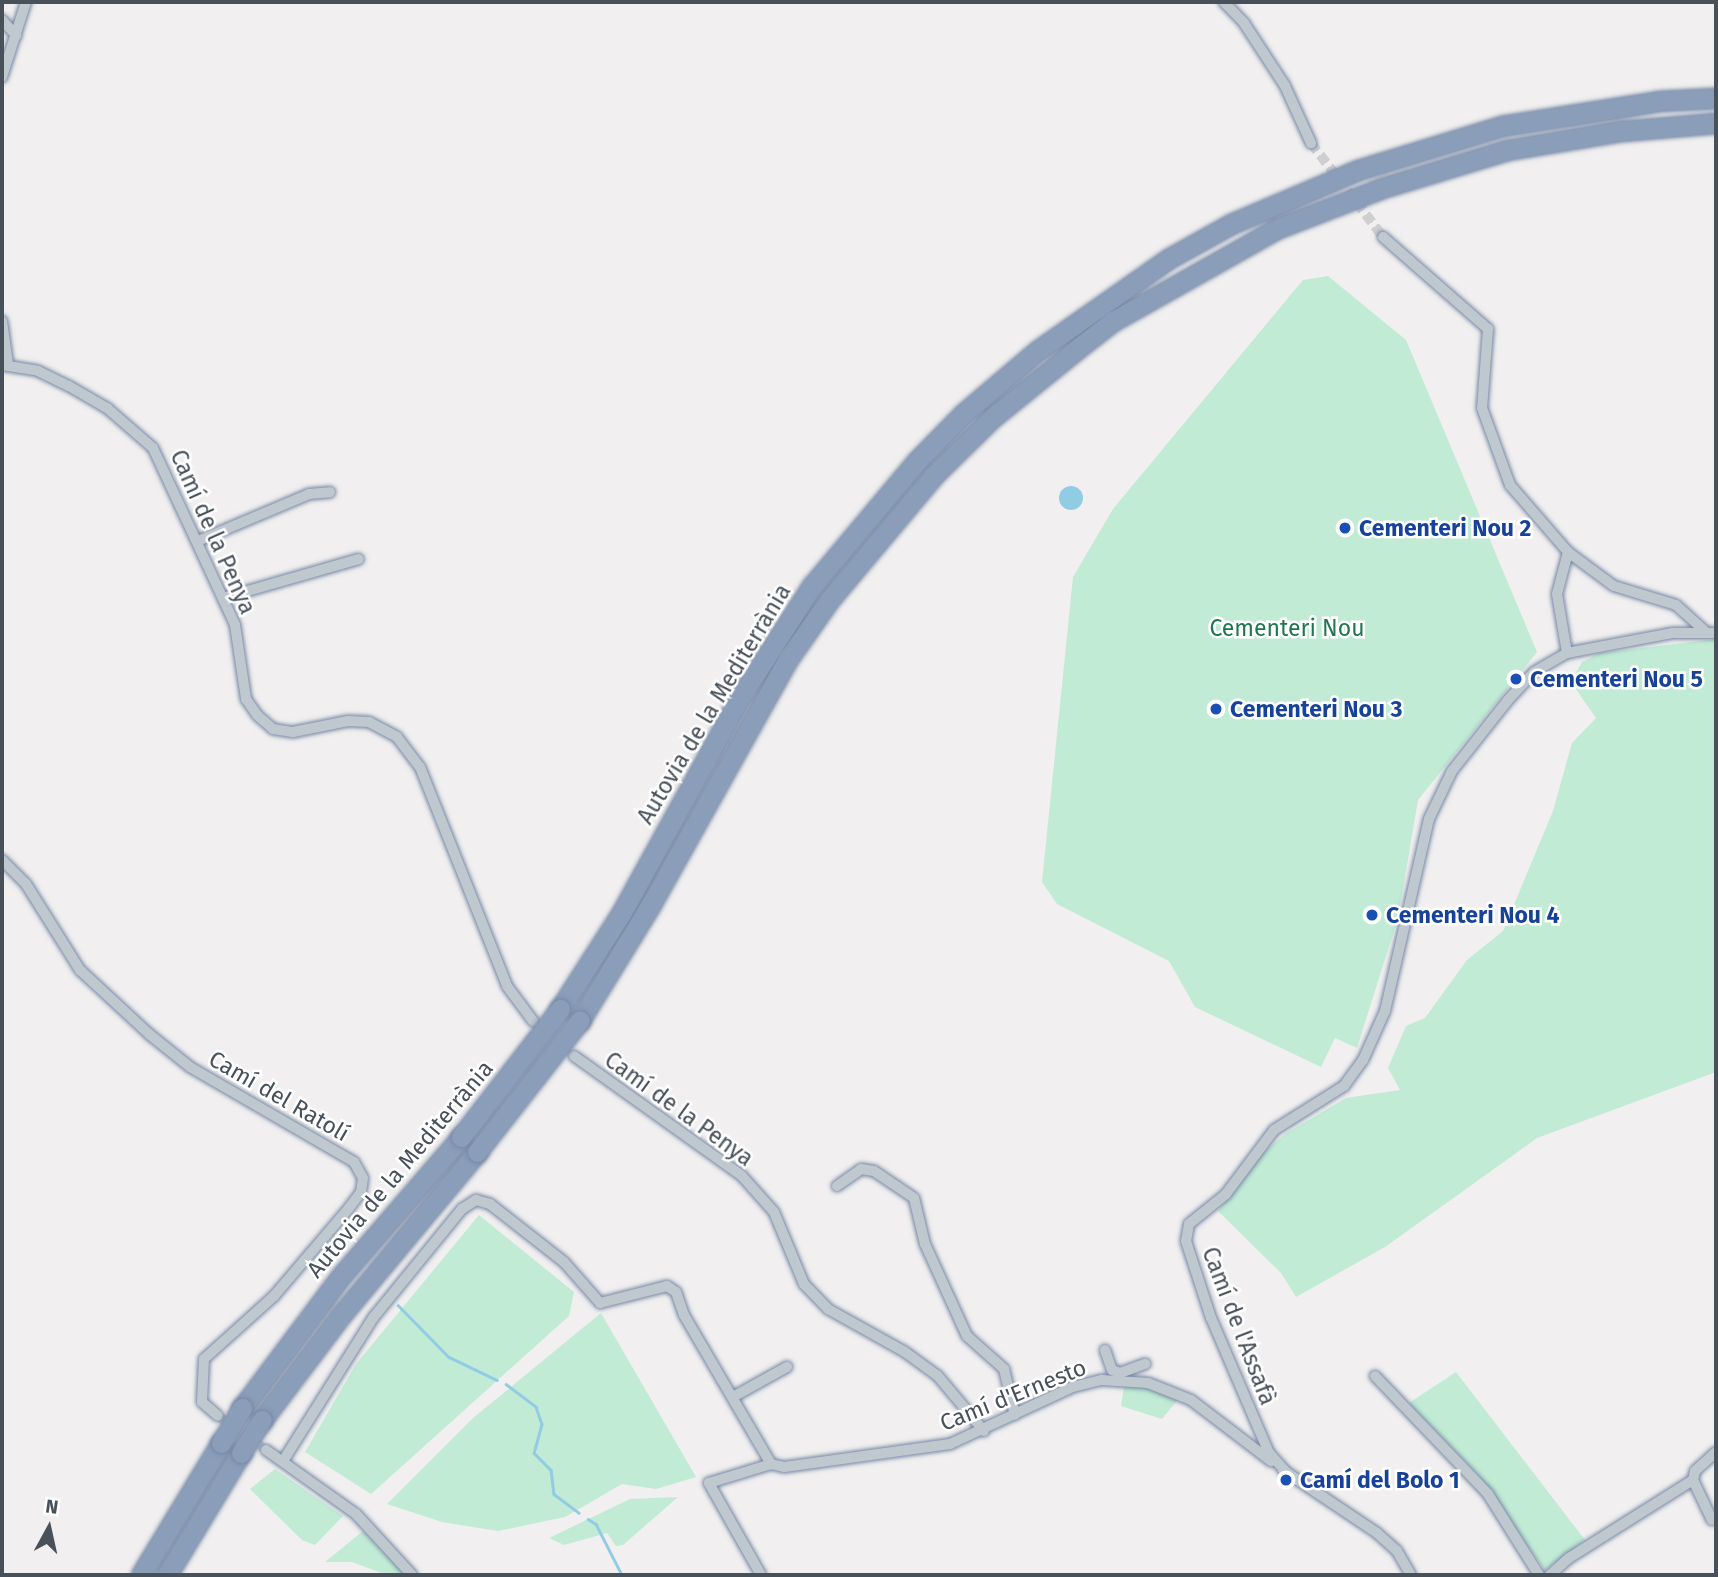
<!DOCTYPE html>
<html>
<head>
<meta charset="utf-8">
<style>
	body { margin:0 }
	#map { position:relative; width:1718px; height:1577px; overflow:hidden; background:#f1efef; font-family:"Fira Sans",sans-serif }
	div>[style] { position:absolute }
	.green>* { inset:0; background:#c1ebd4 }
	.water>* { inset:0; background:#91cce4 }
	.round { border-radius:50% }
	.stream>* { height:2.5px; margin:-1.25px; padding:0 1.25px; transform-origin:1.25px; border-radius:1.25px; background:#91cce4 }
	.minor-tunnel>* { height:10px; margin-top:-5px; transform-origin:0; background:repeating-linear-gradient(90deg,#cfcfd1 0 10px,transparent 0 15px) }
	.roads { filter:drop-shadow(0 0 2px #7688a5) drop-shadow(0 0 2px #7688a5) }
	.minor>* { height:10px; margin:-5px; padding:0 5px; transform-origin:5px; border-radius:5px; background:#c0c8cf }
	.motorway>* { height:19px; margin:-9.5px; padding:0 9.5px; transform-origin:9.5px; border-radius:9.5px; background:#8a9db9 }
	.bridges { filter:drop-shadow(0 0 2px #7688a5) drop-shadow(0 0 2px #7688a5) }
	.motorway-bridge>* { height:19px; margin:-9.5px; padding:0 9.5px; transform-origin:9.5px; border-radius:9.5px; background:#8a9db9 }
	.dots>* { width:19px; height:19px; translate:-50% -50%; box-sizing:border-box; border:4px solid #fff; border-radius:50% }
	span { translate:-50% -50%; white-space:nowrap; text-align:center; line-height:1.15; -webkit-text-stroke:5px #fff; paint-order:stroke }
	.transit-label { font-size:23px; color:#164399; font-weight:700 }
	.left { translate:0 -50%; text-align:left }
	.street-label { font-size:23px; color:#48505a }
	.park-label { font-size:23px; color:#1f7651 }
	.frame { position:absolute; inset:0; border:4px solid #48505a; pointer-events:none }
	.north { position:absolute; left:14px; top:1493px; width:70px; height:70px; -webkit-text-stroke:5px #fff; paint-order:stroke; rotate:8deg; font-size:19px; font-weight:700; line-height:28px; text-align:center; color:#48505a }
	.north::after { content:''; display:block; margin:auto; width:24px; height:32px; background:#48505a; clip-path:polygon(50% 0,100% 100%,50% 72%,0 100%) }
</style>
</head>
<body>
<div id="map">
	<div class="green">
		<div style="clip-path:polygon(1328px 276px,1406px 340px,1537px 652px,1418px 800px,1398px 918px,1357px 1048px,1335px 1038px,1321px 1067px,1195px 1007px,1169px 961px,1057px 904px,1042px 882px,1073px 577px,1113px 509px,1303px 280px)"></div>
		<div style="clip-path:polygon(1716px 639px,1716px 1072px,1537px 1138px,1385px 1247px,1296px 1297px,1281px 1273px,1218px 1211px,1261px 1155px,1285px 1134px,1346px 1098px,1400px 1090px,1388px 1068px,1406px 1026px,1425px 1018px,1467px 960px,1503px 931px,1553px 811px,1572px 743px,1596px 718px,1571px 682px,1582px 662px,1600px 653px)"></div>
		<div style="clip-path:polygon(479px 1215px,574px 1292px,569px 1316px,371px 1494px,305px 1452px,356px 1364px)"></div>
		<div style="clip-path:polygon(601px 1313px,696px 1477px,656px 1489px,622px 1484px,565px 1517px,498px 1531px,442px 1522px,387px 1504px,473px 1418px)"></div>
		<div style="clip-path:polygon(1456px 1372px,1585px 1540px,1545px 1570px,1478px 1475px,1409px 1403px)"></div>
		<div style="clip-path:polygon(1124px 1387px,1144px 1387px,1180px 1397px,1162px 1419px,1121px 1406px)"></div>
		<div style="clip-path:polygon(275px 1469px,343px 1516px,315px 1545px,302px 1540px,250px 1489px)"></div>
		<div style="clip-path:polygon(678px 1497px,623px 1545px,616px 1546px,607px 1533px,564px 1545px,549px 1538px,630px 1499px)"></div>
		<div style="clip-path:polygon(363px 1531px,405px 1575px,387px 1575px,352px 1562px,325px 1562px)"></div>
	</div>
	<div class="water">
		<div class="round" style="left:1059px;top:486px;width:24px;height:24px"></div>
	</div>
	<div class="stream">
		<div style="left:398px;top:1305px;width:73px;rotate:45.6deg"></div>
		<div style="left:449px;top:1357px;width:53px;rotate:25.6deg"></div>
		<div style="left:506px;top:1384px;width:38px;rotate:37deg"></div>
		<div style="left:536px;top:1407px;width:18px;rotate:71deg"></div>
		<div style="left:542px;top:1424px;width:30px;rotate:105deg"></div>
		<div style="left:534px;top:1453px;width:24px;rotate:45deg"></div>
		<div style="left:551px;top:1470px;width:24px;rotate:83deg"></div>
		<div style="left:554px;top:1494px;width:31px;rotate:37deg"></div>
		<div style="left:588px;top:1519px;width:9px;rotate:32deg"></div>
		<div style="left:596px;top:1524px;width:57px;rotate:63deg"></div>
	</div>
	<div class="minor-tunnel">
		<div style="left:1311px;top:143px;width:118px;rotate:52.5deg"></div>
		<div style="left:218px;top:1416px;width:59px;rotate:35.3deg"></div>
	</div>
	<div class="roads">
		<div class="minor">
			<div style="left:1224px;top:2px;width:29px;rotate:46deg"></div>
			<div style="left:1244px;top:23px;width:75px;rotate:56.9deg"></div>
			<div style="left:1285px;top:86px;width:63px;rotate:65.5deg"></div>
			<div style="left:2px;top:20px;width:21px;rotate:47deg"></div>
			<div style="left:2px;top:77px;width:79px;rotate:-72.3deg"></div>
			<div style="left:1383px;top:237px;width:140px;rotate:41.2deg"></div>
			<div style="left:1488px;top:329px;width:79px;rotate:94.3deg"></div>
			<div style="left:1482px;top:408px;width:82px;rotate:70deg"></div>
			<div style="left:1510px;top:485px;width:89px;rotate:49.1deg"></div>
			<div style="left:1568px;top:552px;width:57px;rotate:36.5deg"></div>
			<div style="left:1614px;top:586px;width:65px;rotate:17deg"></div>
			<div style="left:1676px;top:605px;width:42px;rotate:42.1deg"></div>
			<div style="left:2px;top:321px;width:43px;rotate:82.1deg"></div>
			<div style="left:2px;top:365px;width:36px;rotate:9deg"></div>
			<div style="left:38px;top:371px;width:34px;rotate:26deg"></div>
			<div style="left:69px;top:386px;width:44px;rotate:30.1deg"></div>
			<div style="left:107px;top:408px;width:61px;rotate:41deg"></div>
			<div style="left:153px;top:448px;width:195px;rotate:65.1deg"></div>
			<div style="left:235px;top:625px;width:75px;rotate:81.5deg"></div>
			<div style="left:246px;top:699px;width:19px;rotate:55deg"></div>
			<div style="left:257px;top:715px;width:21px;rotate:41deg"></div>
			<div style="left:273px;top:729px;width:20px;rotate:9deg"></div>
			<div style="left:293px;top:732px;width:56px;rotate:-11.3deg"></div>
			<div style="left:348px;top:721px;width:21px;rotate:3deg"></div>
			<div style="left:369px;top:722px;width:32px;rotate:28deg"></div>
			<div style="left:397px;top:737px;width:38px;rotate:53deg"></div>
			<div style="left:420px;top:767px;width:236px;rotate:68.3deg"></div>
			<div style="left:507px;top:986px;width:44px;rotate:53.4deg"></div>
			<div style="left:198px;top:541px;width:121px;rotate:-22.9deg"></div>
			<div style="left:309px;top:494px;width:21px;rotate:-5deg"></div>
			<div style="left:223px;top:598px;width:141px;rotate:-16deg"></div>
			<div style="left:1567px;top:653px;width:60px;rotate:-99.6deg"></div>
			<div style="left:1557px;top:594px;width:43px;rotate:-75.3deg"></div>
			<div style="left:2px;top:860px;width:34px;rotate:45deg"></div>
			<div style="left:26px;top:884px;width:102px;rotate:57.9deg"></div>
			<div style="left:80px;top:970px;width:94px;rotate:42.8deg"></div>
			<div style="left:149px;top:1034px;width:53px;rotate:38.8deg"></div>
			<div style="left:190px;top:1067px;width:190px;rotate:30.1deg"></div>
			<div style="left:354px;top:1162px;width:18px;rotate:61deg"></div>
			<div style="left:363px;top:1178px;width:14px;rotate:98deg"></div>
			<div style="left:361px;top:1192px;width:20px;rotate:127deg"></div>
			<div style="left:349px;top:1208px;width:116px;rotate:130.4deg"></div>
			<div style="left:274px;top:1296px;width:94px;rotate:138deg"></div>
			<div style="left:204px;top:1359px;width:43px;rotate:92.7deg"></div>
			<div style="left:202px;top:1402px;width:21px;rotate:41deg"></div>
			<div style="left:574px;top:1056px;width:206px;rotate:35.5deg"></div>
			<div style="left:742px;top:1176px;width:48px;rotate:48.4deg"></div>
			<div style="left:774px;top:1212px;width:78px;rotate:67.4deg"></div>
			<div style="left:804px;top:1284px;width:35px;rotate:46deg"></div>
			<div style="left:828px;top:1309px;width:88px;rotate:29.2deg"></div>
			<div style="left:905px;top:1352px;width:39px;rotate:36deg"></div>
			<div style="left:937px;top:1375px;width:73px;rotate:50deg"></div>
			<div style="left:837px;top:1186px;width:29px;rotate:-35deg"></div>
			<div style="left:861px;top:1169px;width:13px;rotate:9deg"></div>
			<div style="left:874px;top:1171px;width:48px;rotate:34deg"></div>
			<div style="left:914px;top:1198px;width:47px;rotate:76.6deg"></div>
			<div style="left:925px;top:1244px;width:101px;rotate:65.5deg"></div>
			<div style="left:967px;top:1336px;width:50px;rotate:41.7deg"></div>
			<div style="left:1004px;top:1369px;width:47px;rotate:76.6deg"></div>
			<div style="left:1105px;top:1350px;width:21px;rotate:71deg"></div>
			<div style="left:1112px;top:1370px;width:9px;rotate:21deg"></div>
			<div style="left:1120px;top:1373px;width:27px;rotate:-20deg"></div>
			<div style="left:1375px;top:1376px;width:163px;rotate:46.2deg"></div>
			<div style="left:1488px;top:1494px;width:96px;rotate:57.8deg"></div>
			<div style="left:733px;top:1397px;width:62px;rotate:-29.1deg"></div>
			<div style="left:266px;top:1450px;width:110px;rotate:35.4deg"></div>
			<div style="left:356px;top:1514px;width:83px;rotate:47.4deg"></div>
			<div style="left:283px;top:1461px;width:169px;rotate:-57.8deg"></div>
			<div style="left:373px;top:1318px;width:141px;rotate:-50.8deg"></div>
			<div style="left:462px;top:1209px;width:17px;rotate:-33deg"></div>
			<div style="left:476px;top:1200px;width:15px;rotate:16deg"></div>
			<div style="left:490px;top:1204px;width:94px;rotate:38.1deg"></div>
			<div style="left:564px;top:1262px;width:55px;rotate:48.7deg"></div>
			<div style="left:600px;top:1303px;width:69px;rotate:-14.2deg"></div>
			<div style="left:667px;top:1286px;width:11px;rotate:34deg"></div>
			<div style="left:676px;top:1292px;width:24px;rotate:71deg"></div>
			<div style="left:684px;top:1315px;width:173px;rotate:59.7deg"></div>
			<div style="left:1283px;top:1470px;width:113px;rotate:33.8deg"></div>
			<div style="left:1377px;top:1533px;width:27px;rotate:42deg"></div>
			<div style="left:1397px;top:1551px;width:28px;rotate:60deg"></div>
			<div style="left:1288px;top:1474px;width:28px;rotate:-132deg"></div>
			<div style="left:1269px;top:1453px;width:147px;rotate:-113.2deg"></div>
			<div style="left:1211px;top:1318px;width:81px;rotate:-108deg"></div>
			<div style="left:1186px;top:1241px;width:17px;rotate:-80deg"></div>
			<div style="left:1189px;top:1224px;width:48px;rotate:-39deg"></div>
			<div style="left:1226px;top:1194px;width:80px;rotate:-53.1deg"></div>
			<div style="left:1274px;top:1130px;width:83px;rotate:-32.2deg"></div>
			<div style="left:1344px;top:1086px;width:32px;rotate:-54deg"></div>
			<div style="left:1363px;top:1060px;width:54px;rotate:-65.8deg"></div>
			<div style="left:1385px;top:1011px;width:197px;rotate:-77.1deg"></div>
			<div style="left:1429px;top:819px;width:53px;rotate:-64.4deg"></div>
			<div style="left:1452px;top:771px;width:90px;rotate:-51.7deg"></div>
			<div style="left:1508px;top:700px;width:38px;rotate:-47deg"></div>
			<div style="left:1534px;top:672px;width:38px;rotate:-30deg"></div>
			<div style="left:1567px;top:653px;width:108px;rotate:-10.7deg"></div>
			<div style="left:1673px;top:633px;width:43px"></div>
			<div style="left:1693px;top:1480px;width:9px;rotate:-77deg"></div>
			<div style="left:1695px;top:1471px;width:28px;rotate:-42deg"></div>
			<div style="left:761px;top:1575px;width:106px;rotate:-119.5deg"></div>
			<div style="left:709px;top:1483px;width:65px;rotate:-17deg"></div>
			<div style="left:771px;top:1464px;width:13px;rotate:13deg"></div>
			<div style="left:784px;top:1467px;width:168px;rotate:-7.9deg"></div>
			<div style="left:950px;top:1444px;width:136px;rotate:-24.9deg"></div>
			<div style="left:1073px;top:1387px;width:30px;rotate:-14deg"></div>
			<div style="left:1102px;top:1380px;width:46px;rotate:3.7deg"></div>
			<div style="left:1148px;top:1383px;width:46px;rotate:21.6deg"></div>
			<div style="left:1191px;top:1400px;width:101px;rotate:37.3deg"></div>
			<div style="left:1550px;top:1575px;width:25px;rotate:-42deg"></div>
			<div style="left:1569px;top:1558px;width:146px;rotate:-32.2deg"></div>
			<div style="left:1693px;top:1480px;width:44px;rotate:64.6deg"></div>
		</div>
		<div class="motorway">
			<div style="left:560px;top:1009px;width:113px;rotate:-57.3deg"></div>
			<div style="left:621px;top:914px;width:249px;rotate:-61.2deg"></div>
			<div style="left:741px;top:696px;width:131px;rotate:-57.2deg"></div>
			<div style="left:812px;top:586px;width:163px;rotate:-50deg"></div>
			<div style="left:917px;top:461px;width:66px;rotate:-45.6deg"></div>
			<div style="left:963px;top:414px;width:97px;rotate:-40.4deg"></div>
			<div style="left:1037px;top:351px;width:162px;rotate:-35deg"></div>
			<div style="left:1170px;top:258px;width:70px;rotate:-29.1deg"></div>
			<div style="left:1231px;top:224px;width:138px;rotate:-23deg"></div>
			<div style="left:1358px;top:170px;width:151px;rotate:-17deg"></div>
			<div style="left:1502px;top:126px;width:159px;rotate:-9deg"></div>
			<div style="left:1659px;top:101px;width:57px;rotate:-3deg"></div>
			<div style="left:580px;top:1020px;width:136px;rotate:-58.5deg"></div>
			<div style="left:651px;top:904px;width:281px;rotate:-60.8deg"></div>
			<div style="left:788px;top:659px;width:73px;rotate:-55deg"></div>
			<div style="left:830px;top:599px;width:162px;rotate:-50deg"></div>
			<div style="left:934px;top:475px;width:83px;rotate:-44.5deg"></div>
			<div style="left:993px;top:417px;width:108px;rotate:-39deg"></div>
			<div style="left:1077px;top:349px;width:46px;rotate:-37.9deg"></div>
			<div style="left:1113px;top:321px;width:187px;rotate:-29.4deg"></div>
			<div style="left:1276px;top:229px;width:114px;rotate:-21.1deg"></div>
			<div style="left:1382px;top:188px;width:131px;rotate:-16.9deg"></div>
			<div style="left:1507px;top:150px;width:116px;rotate:-9.5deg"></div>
			<div style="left:1621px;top:131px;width:95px;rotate:-4.8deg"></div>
			<div style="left:242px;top:1408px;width:166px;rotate:-53.1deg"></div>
			<div style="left:342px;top:1275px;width:182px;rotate:-49.2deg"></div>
			<div style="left:262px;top:1420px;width:133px;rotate:-53deg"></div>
			<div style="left:342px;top:1314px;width:211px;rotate:-50.2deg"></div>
			<div style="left:141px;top:1575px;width:154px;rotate:-58.8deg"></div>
			<div style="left:167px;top:1575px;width:143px;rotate:-58.8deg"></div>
		</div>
	</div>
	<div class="bridges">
		<div class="motorway-bridge">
			<div style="left:461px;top:1137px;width:162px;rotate:-52.3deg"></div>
			<div style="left:477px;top:1152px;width:167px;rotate:-52deg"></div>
			<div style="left:221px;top:1443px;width:41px;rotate:-59deg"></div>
			<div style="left:241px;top:1453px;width:39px;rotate:-58deg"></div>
		</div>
	</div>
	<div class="dots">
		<div style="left:1345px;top:528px;background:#1a4fb4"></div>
		<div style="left:1516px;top:679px;background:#1a4fb4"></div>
		<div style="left:1216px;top:709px;background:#1a4fb4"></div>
		<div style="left:1372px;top:915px;background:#1a4fb4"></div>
		<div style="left:1286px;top:1480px;background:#1a4fb4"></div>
	</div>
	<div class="transit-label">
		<span class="left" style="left:1359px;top:528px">Cementeri Nou 2</span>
		<span class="left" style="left:1530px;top:679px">Cementeri Nou 5</span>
		<span class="left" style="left:1230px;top:709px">Cementeri Nou 3</span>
		<span class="left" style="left:1386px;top:915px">Cementeri Nou 4</span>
		<span class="left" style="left:1300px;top:1480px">Camí del Bolo 1</span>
	</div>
	<div class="street-label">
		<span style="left:213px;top:532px;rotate:66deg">Camí de la Penya</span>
		<span style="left:714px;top:704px;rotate:-59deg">Autovia de la Mediterrània</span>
		<span style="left:279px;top:1096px;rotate:30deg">Camí del Ratolí</span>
		<span style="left:679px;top:1109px;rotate:36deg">Camí de la Penya</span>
		<span style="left:400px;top:1169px;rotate:-50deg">Autovia de la Mediterrània</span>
		<span style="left:1239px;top:1326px;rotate:69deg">Camí de l'Assafà</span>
		<span style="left:1013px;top:1395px;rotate:-22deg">Camí d'Ernesto</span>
	</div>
	<div class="park-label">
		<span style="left:1287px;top:628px">Cementeri Nou</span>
	</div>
	<div class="frame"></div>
	<div class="north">N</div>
</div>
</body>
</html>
